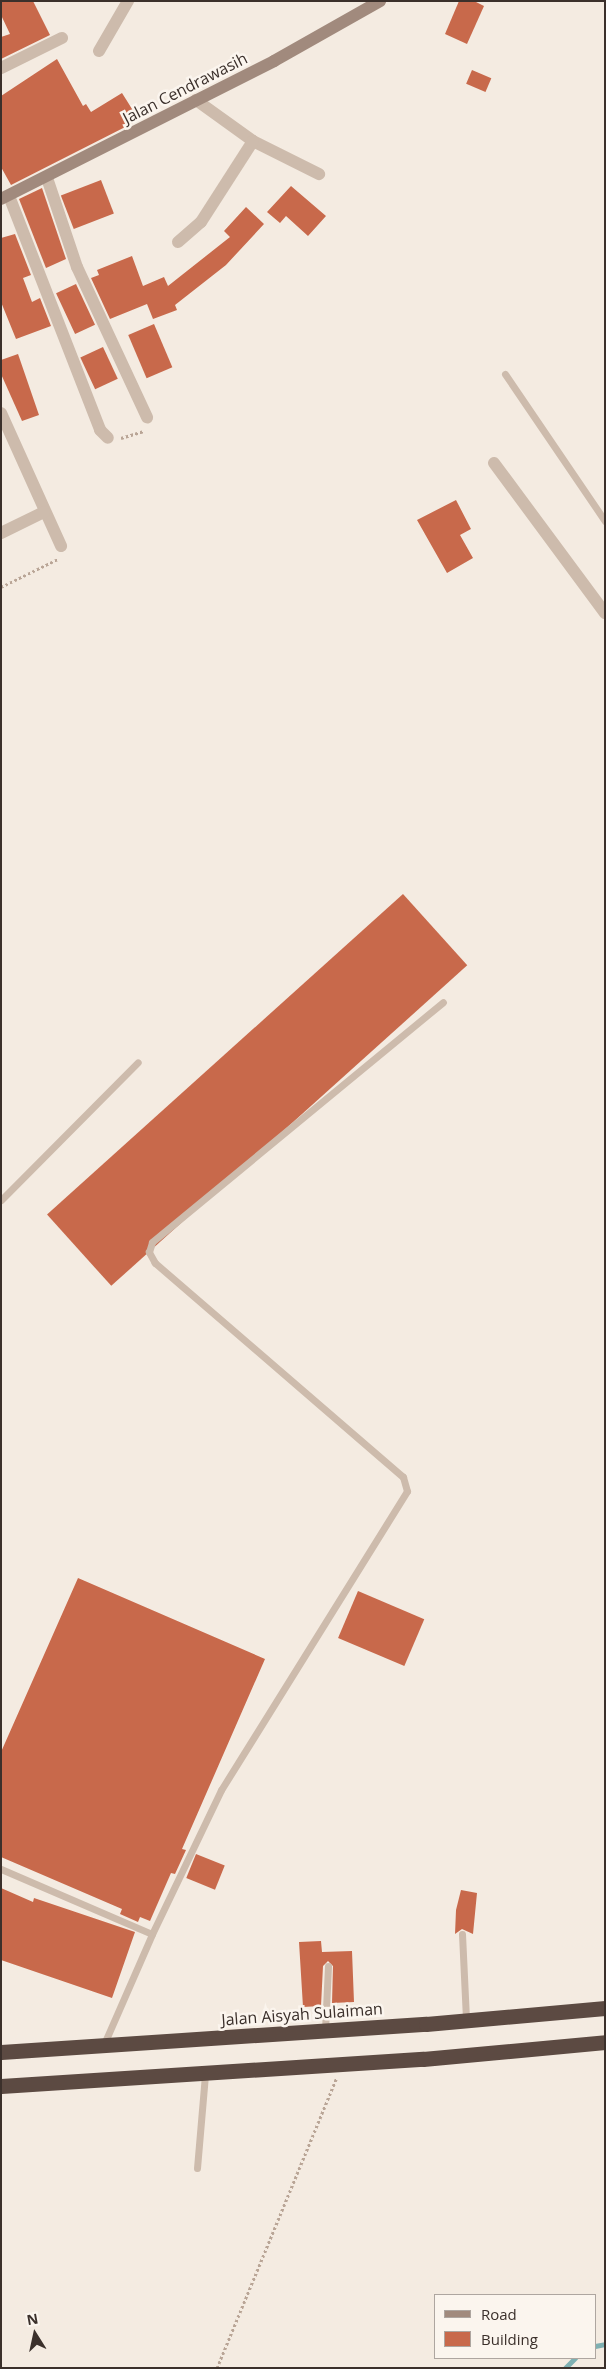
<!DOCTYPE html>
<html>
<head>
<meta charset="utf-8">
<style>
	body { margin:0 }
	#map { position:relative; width:606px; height:2369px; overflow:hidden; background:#f4ebe1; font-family:"Open Sans",sans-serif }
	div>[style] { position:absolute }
	.stream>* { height:5px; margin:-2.5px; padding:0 2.5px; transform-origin:2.5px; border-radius:2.5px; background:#7fb0b2 }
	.building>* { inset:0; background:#c8694b; transform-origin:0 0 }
	.path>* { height:3px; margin-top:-1.5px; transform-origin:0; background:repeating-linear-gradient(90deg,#b9a596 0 2.5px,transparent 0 5px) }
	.lane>* { height:7px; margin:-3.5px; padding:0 3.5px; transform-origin:3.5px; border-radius:3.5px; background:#cdbbac }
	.street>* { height:12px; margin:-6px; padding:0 6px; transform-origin:6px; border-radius:6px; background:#cdbbac }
	.secondary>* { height:12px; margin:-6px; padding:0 6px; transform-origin:6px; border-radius:6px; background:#a18a7d }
	.highway>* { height:15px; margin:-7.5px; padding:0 7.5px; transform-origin:7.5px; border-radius:7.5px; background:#5c4a42 }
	span { translate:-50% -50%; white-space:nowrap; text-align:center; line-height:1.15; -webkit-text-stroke:5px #fbf5ee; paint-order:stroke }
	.street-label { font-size:16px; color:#3b302b }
	.frame { position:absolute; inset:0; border:2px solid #3b302b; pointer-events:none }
	.legend { position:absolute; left:434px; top:2294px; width:162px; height:65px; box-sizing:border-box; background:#fbf5ee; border:1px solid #aea6a0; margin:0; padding:6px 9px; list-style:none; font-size:15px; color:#3b302b }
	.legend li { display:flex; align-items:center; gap:10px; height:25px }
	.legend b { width:25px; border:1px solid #aea6a0 }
	.north { position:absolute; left:10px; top:2309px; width:50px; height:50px; -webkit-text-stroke:4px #fbf5ee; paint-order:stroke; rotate:350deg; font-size:14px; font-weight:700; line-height:20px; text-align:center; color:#3b302b }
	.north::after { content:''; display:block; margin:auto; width:18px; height:22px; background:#3b302b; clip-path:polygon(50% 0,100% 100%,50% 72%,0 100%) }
</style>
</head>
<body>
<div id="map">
	<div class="stream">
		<div style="left:595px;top:2346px;width:10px;rotate:-11deg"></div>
		<div style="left:565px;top:2368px;width:14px;rotate:-45deg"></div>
	</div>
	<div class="building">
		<div style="clip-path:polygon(1px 1px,33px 1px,50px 35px,1px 59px,1px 37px,10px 34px,1px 15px)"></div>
		<div style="clip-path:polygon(459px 1px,474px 1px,484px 6px,467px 44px,445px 34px)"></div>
		<div style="clip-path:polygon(57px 59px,83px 106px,86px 104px,91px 112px,122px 93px,139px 120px,11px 185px,1px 167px,1px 96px)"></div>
		<div style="left:472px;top:70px;width:21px;height:15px;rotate:23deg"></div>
		<div style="left:101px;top:180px;width:36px;height:43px;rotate:69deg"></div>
		<div style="clip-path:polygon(291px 186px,326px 216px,308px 236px,286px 216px,280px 223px,267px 212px)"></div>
		<div style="clip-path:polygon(42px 188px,66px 259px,46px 268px,19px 199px)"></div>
		<div style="clip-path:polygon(246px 207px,264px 224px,226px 265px,175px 305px,177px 310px,153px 319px,147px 304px,110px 319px,91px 278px,99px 275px,97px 270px,132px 256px,143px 286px,164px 277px,168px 286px,230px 237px,224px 231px)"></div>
		<div style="clip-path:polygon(15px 234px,31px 275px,23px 278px,32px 302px,40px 298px,51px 326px,16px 339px,1px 302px,1px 238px)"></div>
		<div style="left:76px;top:284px;width:45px;height:22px;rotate:65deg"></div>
		<div style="left:154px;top:324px;width:47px;height:28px;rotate:67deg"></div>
		<div style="left:103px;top:347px;width:35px;height:25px;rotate:65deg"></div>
		<div style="clip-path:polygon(18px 354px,39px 415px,22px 421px,1px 374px,1px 360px)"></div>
		<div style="clip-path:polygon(456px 500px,471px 529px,460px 535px,473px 558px,447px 573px,417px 520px)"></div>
		<div style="left:403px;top:894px;width:96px;height:479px;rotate:48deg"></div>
		<div style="clip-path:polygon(78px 1578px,265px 1659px,182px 1849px,186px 1850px,175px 1874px,171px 1873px,150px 1921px,140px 1917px,138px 1922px,120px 1914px,122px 1909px,1px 1857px,1px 1752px)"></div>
		<div style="left:358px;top:1591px;width:72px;height:51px;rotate:23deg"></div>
		<div style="left:196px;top:1854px;width:31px;height:26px;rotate:22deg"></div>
		<div style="clip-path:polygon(1px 1888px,33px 1902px,34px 1898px,135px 1932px,112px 1998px,1px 1960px)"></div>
		<div style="clip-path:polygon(461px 1890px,477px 1893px,473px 1934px,462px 1929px,455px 1934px,456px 1910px)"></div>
		<div style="clip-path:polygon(321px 1941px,322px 1952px,352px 1951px,354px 2002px,332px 2003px,333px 1966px,328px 1961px,323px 1966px,321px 2006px,303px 2007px,299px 1942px)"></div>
	</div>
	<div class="path">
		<div style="left:121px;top:438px;width:24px;rotate:-17deg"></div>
		<div style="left:1px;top:587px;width:64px;rotate:-26.2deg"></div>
		<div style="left:217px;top:2368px;width:313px;rotate:-67.6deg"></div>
	</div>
	<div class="lane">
		<div style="left:505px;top:374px;width:178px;rotate:55.8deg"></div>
		<div style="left:1px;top:1200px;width:194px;rotate:-45.2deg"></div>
		<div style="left:1px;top:1869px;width:164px;rotate:23.3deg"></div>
		<div style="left:462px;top:1934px;width:86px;rotate:87.3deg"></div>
		<div style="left:325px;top:2030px;width:64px;rotate:-87.3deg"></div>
		<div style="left:104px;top:2044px;width:120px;rotate:-66.4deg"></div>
		<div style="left:152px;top:1934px;width:160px;rotate:-64.4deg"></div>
		<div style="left:221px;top:1790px;width:352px;rotate:-58.1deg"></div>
		<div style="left:407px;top:1491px;width:15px;rotate:-106deg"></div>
		<div style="left:403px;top:1477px;width:328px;rotate:-139.2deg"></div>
		<div style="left:155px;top:1263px;width:13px;rotate:-119deg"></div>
		<div style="left:149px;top:1252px;width:10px;rotate:-73deg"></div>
		<div style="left:152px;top:1242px;width:377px;rotate:-39.5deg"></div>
		<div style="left:197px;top:2168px;width:94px;rotate:-85.1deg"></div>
	</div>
	<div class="street">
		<div style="left:99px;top:51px;width:58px;rotate:-59.9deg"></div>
		<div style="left:1px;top:68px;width:68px;rotate:-26.2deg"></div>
		<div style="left:196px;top:100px;width:70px;rotate:35.7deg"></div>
		<div style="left:253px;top:141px;width:74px;rotate:26.6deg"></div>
		<div style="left:47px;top:178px;width:94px;rotate:71.4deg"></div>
		<div style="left:77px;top:267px;width:166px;rotate:65deg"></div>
		<div style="left:9px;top:196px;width:251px;rotate:68.7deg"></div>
		<div style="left:100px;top:430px;width:11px;rotate:45deg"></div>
		<div style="left:178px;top:242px;width:30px;rotate:-41deg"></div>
		<div style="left:201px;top:222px;width:96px;rotate:-57.3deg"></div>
		<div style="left:1px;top:413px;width:146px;rotate:65.7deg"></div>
		<div style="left:494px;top:463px;width:187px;rotate:53.5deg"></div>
		<div style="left:1px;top:533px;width:48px;rotate:-26deg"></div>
	</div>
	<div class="secondary">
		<div style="left:1px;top:199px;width:306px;rotate:-26.8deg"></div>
		<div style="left:274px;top:61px;width:122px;rotate:-29.5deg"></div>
	</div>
	<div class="highway">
		<div style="left:1px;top:2052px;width:426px;rotate:-3.8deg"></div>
		<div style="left:426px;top:2024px;width:180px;rotate:-5.1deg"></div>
		<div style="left:1px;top:2086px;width:423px;rotate:-3.7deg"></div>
		<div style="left:423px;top:2059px;width:183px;rotate:-5.3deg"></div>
	</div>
	<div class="street-label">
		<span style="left:185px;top:88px;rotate:-27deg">Jalan Cendrawasih</span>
		<span style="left:302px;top:2014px;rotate:-4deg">Jalan Aisyah Sulaiman</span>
	</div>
	<div class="frame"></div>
	<ul class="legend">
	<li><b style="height:6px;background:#a18a7d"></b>Road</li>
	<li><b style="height:14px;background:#c8694b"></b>Building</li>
	</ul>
	<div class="north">N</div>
</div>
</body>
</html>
